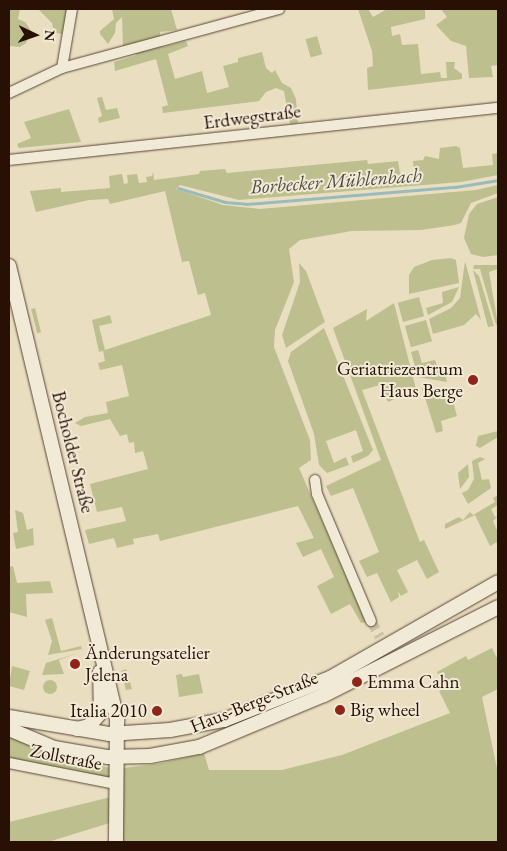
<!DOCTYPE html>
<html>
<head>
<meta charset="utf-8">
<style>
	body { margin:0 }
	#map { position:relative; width:507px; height:851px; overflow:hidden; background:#eadec1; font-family:"EB Garamond",serif }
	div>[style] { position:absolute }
	.green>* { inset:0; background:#bdbf8e; transform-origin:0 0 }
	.round { border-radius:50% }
	.stream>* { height:3px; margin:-1.5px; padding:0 1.5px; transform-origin:1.5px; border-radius:1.5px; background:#9abbbb }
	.street-tunnel>* { height:10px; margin-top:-5px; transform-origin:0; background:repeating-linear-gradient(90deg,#cdbfa5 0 10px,transparent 0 15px) }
	.roads { filter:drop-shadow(0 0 1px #594433) drop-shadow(0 0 1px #594433) }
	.street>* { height:10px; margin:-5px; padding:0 5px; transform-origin:5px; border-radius:5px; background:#f1ead7 }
	.secondary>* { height:14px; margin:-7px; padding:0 7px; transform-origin:7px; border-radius:7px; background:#f1ead7 }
	.dots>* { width:14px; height:14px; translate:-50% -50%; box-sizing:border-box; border:2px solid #f1ead7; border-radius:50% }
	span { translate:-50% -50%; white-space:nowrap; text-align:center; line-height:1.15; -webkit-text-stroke:4px #f1ead7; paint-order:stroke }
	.street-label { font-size:19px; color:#291004 }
	.poi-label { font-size:19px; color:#291004 }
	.right { translate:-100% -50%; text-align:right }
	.left { translate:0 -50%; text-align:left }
	.water-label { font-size:20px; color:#514c44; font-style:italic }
	.frame { position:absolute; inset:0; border:10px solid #291004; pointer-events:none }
	.north { position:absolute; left:10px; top:10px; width:50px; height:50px; -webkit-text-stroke:4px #f1ead7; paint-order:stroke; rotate:93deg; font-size:14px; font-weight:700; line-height:20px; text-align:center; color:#291004 }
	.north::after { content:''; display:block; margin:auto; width:18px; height:22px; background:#291004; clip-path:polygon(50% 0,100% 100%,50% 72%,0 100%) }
</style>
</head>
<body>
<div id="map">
	<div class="green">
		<div style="clip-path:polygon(9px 9px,20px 9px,18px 19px,25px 22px,32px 32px,26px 43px,20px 47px,9px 46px)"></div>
		<div style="clip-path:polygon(38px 9px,67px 9px,64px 35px,54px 32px,52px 23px)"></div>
		<div style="clip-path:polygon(112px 9px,171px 9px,177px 30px,160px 32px,161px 45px,163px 47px,186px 41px,188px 46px,168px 54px,175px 79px,202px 71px,207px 93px,229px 87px,223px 66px,238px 62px,238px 58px,262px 52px,266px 68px,272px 73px,275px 70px,282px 83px,291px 88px,296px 99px,298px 123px,290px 124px,284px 91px,276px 88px,266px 92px,259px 101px,163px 113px,162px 107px,168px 105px,156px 59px,115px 71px,114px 62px,137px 55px,123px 48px,122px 17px,116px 23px,115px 33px,108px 44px,100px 34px,100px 31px,114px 19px)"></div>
		<div style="clip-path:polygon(358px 9px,368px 9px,373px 17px,387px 9px,425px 9px,425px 19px,391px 27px,392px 36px,400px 34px,402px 45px,418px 44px,421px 74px,440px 72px,441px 78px,447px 78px,446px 62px,455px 62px,454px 68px,462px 74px,462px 79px,368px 90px,367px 68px,373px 66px,372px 51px)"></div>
		<div style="clip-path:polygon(441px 9px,498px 9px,498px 65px,491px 66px,493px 77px,469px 78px,466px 46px,451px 41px,436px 25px,447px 17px)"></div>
		<div style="left:317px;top:36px;width:19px;height:12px;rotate:74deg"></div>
		<div style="clip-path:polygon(102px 97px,106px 110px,117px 108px,120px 118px,99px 123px,98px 118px,102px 116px,97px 98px)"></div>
		<div style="clip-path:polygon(69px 109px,81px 142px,19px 148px,17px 144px,31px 138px,24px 122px)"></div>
		<div style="clip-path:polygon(456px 146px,460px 148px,463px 168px,493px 165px,492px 154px,498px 153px,498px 175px,461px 182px,239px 200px,180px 185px,176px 189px,223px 205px,260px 209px,476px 190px,498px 185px,498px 193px,471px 203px,461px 223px,455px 225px,421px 230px,352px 231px,300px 240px,289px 249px,294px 282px,275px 330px,274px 347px,310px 440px,311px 460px,299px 468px,366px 622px,361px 623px,350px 604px,331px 614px,317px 586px,334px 577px,321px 549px,303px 557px,296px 543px,314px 538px,298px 506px,160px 541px,158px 534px,133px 539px,134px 544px,117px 548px,114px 538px,89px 544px,85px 530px,126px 521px,122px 507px,97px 512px,90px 484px,148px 469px,143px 451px,135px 453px,134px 442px,129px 443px,127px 434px,120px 436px,110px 419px,81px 426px,75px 423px,85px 417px,108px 413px,106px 402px,129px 396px,122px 365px,100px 370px,98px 363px,105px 361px,103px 351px,99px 352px,92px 320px,110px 315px,112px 323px,99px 326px,105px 350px,211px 315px,205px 293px,198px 295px,189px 261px,182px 262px,165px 191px,110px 204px,108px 199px,89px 200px,36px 212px,30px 191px,61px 188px,61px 192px,110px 188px,109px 176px,122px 174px,124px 184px,128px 183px,127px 175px,137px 174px,139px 183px,147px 182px,146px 177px,152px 176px,153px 172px,154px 180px,199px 174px,200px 171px,225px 169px,227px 173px,367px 160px,368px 164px,398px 161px,400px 173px,414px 174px,413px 161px,423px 160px,425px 156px,439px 159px,440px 148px)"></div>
		<div style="clip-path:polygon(498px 197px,498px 255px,483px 257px,471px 254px,464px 238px,469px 214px,477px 204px)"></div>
		<div style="clip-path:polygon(451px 258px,456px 260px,459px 283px,409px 294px,409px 275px,414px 267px,432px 260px)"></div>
		<div style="clip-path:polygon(465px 261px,481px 320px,476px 314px,464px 325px,433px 334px,429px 319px,451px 308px,460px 298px)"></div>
		<div style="clip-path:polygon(299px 263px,306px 271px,325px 322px,286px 348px,282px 335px,300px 282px)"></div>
		<div style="clip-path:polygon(474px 265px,498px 265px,498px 269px,489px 272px,498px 324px,496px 325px,480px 269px,473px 269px)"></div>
		<div style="clip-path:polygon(473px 270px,479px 276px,494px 326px,488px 327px)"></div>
		<div style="clip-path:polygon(459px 287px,452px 302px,428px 315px,426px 308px,443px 303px,442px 292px)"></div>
		<div style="left:419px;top:297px;width:20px;height:22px;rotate:75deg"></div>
		<div style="clip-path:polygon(394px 303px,416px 389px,388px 402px,380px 385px,362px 390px,420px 542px,424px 540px,439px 572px,427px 579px,417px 560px,397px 570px,408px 592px,401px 596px,398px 591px,399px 597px,391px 602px,377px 573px,367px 577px,359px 561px,379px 552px,353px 488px,331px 496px,326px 486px,381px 460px,333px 328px,367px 309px,366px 321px)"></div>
		<div style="left:35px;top:308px;width:25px;height:4px;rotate:76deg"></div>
		<div style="left:426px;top:320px;width:22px;height:22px;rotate:74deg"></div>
		<div style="clip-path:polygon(324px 328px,373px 450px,368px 456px,353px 463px,351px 456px,363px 451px,356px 430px,326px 441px,334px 463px,346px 457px,349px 465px,327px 473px,319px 465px,314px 434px,288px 361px,291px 352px)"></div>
		<div style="clip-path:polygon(418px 350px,422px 363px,435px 360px,439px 371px,444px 370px,447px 382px,418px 377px,411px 352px)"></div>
		<div style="clip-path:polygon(422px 388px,446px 389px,451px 393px,457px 416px,441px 421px,443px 431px,436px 433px)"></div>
		<div style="clip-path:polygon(498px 431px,498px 437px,480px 448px,476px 446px,478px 436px)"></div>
		<div style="clip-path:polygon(480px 457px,485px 459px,478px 463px,482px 480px,489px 479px,491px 488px,468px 504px,462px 493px,468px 490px,474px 479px,472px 461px)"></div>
		<div style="clip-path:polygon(468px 464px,469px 477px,460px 489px,458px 473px)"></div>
		<div style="clip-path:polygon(498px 495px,498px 505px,491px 509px,495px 517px,498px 516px,493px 521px,498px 533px,497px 542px,490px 546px,475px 515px,445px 529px,445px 524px,459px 517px,463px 520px,470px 512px,473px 515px,495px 502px,493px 498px)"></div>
		<div style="clip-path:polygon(15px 510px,23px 513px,27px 530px,33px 528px,34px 545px,16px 549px,13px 533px,18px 532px)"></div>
		<div style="clip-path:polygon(13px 566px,17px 583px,50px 581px,53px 593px,26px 594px,27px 617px,9px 612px,9px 567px)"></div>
		<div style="clip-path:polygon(52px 618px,61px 651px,81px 646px,82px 649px,48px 655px,52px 641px,45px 620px)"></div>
		<div style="clip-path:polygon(492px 648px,498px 660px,498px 689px,482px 697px,498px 773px,498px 842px,116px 842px,113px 822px,48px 842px,9px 842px,9px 822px,115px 796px,116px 785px,9px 763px,9px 734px,47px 756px,116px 769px,162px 763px,204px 753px,209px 770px,282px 770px,342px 755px,450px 713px,439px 691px,445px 688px,437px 672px,466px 656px,468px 660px)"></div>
		<div style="clip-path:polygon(75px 654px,59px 660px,64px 674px,42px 675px,46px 663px)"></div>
		<div style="clip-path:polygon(12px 666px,30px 671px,24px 690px,9px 686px)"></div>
		<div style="clip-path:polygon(126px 669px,132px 689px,126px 690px,121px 671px)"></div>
		<div style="clip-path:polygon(182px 674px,183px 677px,199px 674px,203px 693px,179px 697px,176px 675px)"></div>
		<div class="round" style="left:43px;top:680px;width:14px;height:14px"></div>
	</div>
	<div class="stream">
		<div style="left:178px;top:188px;width:49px;rotate:16.6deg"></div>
		<div style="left:225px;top:202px;width:21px;rotate:5deg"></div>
		<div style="left:246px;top:204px;width:210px;rotate:-4.7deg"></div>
		<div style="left:455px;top:187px;width:44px;rotate:-9.2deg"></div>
	</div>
	<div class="street-tunnel">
		<div style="left:371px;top:621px;width:18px;rotate:61deg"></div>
	</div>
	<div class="roads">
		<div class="street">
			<div style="left:62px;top:68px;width:225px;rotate:-15.2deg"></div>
			<div style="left:9px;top:93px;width:59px;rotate:-25.3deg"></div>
			<div style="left:62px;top:68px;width:60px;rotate:-80.4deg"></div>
			<div style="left:9px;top:160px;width:492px;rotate:-6.1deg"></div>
			<div style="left:315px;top:480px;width:14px;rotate:82deg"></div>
			<div style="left:317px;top:494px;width:138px;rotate:67deg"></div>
			<div style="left:9px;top:763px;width:109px;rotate:11.1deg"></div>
		</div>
		<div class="secondary">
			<div style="left:9px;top:266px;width:468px;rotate:76.6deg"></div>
			<div style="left:117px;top:721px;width:121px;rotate:90.5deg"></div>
			<div style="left:9px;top:717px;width:101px;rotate:9.6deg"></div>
			<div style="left:109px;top:734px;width:61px;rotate:-3.8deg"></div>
			<div style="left:170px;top:730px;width:55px;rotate:-10.5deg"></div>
			<div style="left:224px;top:720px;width:114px;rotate:-21.6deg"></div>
			<div style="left:330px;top:678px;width:193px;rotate:-29.7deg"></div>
			<div style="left:9px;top:729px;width:49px;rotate:22.9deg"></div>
			<div style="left:54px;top:748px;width:55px;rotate:9.5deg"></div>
			<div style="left:108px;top:757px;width:42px;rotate:-1.4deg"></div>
			<div style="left:150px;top:756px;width:50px;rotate:-10.4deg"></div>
			<div style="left:199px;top:747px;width:135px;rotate:-22.6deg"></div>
			<div style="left:324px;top:695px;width:195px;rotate:-26.8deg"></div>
			<div style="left:77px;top:729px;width:12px;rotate:-14deg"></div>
			<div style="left:89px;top:726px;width:18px;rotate:-49deg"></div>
			<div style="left:101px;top:712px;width:40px;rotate:-91.4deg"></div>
		</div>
	</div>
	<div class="dots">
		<div style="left:473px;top:380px;background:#8f2418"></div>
		<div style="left:75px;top:664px;background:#8f2418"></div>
		<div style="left:357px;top:682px;background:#8f2418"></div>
		<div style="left:340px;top:710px;background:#8f2418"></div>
		<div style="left:157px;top:711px;background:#8f2418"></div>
	</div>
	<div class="street-label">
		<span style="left:252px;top:117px;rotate:-7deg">Erdwegstraße</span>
		<span style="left:73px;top:452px;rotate:76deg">Bocholder Straße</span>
		<span style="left:254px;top:702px;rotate:-22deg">Haus-Berge-Straße</span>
		<span style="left:66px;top:757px;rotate:11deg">Zollstraße</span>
	</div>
	<div class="poi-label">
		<span class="right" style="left:463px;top:380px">Geriatriezentrum<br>Haus Berge</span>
		<span class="left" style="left:85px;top:664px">Änderungsatelier<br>Jelena</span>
		<span class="left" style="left:367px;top:682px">Emma Cahn</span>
		<span class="left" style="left:350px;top:710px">Big wheel</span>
		<span class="right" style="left:147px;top:711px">Italia 2010</span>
	</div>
	<div class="water-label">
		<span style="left:336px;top:181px;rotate:-4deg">Borbecker Mühlenbach</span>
	</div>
	<div class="frame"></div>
	<div class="north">N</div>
</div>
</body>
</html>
